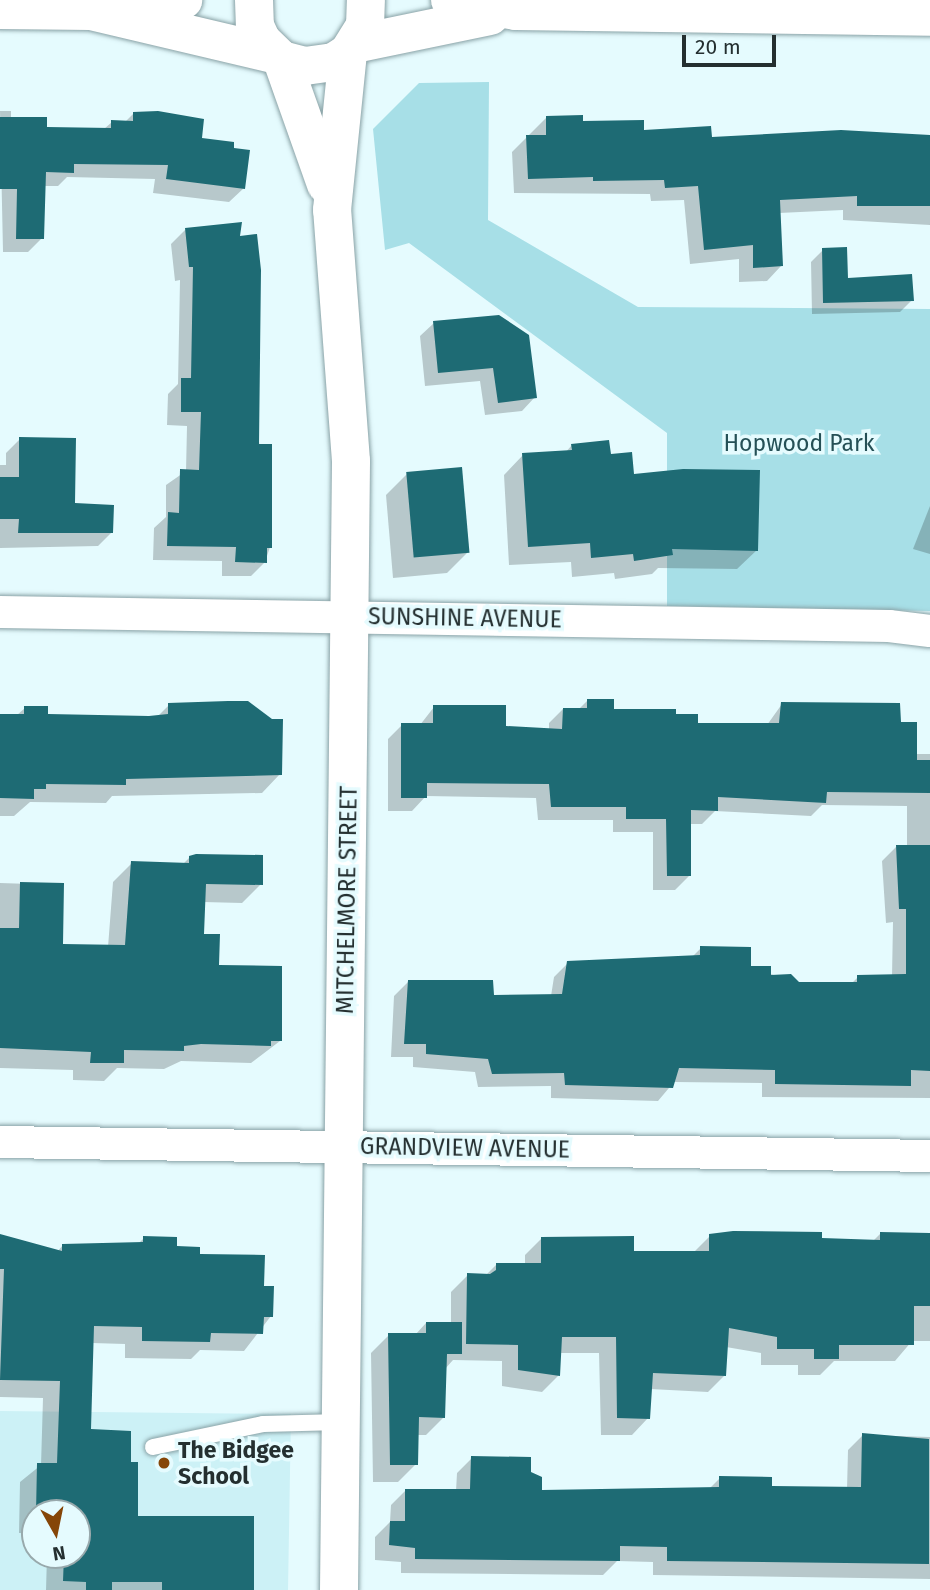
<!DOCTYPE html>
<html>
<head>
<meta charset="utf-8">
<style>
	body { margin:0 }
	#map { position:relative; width:930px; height:1590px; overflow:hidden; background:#e5fbfe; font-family:"Fira Sans",sans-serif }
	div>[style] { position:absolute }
	.built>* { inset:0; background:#ccf1f6 }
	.green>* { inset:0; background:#a7dfe7 }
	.shadow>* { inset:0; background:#0003 }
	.building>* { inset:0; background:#1e6b74; transform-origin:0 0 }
	.roads { filter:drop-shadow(0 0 2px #89a2a6) drop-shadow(0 0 2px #89a2a6) }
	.service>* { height:16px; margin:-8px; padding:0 8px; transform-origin:8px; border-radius:8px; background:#fff }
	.minor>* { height:32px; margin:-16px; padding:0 16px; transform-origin:16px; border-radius:16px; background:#fff }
	.tertiary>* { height:38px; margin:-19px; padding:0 19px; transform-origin:19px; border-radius:19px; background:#fff }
	.dots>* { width:19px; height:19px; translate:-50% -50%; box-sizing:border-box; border:4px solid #e5fbfe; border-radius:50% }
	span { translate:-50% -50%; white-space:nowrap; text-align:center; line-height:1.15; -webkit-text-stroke:7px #e5fbfe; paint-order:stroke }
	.park-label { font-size:23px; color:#255056 }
	.street-label { font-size:23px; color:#242f30 }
	.poi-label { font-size:23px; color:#242f30; font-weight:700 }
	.left { translate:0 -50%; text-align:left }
	.north { position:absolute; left:21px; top:1499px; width:70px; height:70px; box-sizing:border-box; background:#e5fbfe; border:2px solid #98a9ac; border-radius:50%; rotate:171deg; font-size:19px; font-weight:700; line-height:28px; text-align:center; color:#242f30 }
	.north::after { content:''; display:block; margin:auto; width:24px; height:32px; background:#854608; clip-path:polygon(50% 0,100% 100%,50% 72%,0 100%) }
	.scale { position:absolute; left:682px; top:35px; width:94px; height:32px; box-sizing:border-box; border:4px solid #242f30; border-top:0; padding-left:9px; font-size:21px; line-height:24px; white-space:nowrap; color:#242f30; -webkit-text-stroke:5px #e5fbfe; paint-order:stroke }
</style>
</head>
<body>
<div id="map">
	<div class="built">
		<div style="clip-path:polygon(evenodd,0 1411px,291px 1414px,288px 1590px,0 1590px,0 1411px,35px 1513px,77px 1513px,77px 1555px,35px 1555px,35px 1513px)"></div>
	</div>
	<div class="green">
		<div style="clip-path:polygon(489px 82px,488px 220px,638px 307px,930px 309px,930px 611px,667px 606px,667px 433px,409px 243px,385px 250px,373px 129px,419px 83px)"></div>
	</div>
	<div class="shadow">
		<div style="clip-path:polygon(0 111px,11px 111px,11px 119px,45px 129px,104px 129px,112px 122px,125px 122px,134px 113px,200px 140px,244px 188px,229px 202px,153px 193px,155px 179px,67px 177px,58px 186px,44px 186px,42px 238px,28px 252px,3px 252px)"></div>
		<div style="clip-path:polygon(546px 118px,710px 139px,930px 136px,930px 225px,843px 220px,843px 210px,779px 213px,781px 266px,767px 281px,739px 282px,739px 259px,690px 264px,684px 200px,651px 201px,650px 194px,514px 193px,512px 152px)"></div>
		<div style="clip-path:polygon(185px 230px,238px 238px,270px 547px,265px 562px,251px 576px,222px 576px,222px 561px,153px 560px,154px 528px,166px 517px,166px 485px,186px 471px,187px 426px,167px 425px,168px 394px,178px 384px,180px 280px,175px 281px,171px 244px)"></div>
		<div style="clip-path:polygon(823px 250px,846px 279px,912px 300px,900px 312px,812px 314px,811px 262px)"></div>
		<div style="clip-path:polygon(434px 323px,535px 397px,522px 411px,485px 415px,480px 381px,425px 386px,420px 336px)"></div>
		<div style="clip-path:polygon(20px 439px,73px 505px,112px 532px,98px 546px,0 548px,0 465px,6px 465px,6px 453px)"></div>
		<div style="clip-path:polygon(572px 445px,609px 456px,632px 476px,757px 550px,737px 569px,658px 568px,652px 574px,615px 579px,614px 573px,572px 577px,571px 562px,509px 565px,504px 475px,523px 455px,565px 453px)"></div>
		<div style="clip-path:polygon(407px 474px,468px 552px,447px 573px,393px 578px,386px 495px)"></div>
		<div style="clip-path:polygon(930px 506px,930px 554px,913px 549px)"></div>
		<div style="clip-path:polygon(587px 701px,612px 711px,674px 716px,696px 725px,767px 725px,782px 704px,899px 724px,915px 754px,930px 754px,930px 1098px,762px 1097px,762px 1083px,674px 1082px,658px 1101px,551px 1098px,551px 1086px,478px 1087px,475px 1072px,413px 1067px,413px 1057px,391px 1057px,394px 996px,408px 982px,492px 997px,551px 996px,554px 977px,568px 963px,692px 957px,701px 948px,798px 984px,851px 984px,858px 977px,892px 976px,893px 922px,886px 923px,882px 861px,896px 847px,907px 847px,907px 806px,822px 805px,811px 816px,715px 811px,702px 824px,689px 824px,689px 876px,675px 890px,653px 890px,653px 832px,613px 832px,613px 820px,538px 820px,536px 798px,426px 796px,412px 811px,388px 811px,388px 739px,402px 725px,420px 725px,434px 707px,504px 727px,549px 730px,549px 723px,563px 709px,579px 709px)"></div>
		<div style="clip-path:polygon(169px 705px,280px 774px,262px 793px,112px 796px,106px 803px,30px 802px,14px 816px,0 816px,0 715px,17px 715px,25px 708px,46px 716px,157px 717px)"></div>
		<div style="clip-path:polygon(190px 857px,261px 884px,242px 903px,203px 902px,202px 935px,217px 967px,280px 1041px,251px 1063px,181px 1061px,164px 1069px,117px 1068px,104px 1081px,73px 1080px,73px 1070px,0 1068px,0 883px,62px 885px,61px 946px,108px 947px,113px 882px,132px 863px,183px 864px)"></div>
		<div style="clip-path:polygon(881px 1233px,930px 1234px,930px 1341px,912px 1341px,895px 1361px,834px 1361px,820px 1375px,798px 1375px,798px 1365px,761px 1365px,761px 1353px,726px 1347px,725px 1375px,708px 1392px,650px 1389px,648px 1418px,632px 1435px,601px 1435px,599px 1353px,559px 1353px,559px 1375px,542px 1392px,502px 1386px,502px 1361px,453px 1360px,445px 1369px,444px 1417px,426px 1435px,417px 1435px,416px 1464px,398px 1482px,373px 1482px,371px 1353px,389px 1335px,415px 1335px,426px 1323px,451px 1324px,451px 1292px,468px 1275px,486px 1275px,497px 1264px,525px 1265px,525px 1255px,542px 1238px,632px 1252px,693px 1253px,710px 1236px,873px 1241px)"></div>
		<div style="clip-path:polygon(0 1236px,57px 1252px,63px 1245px,138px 1244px,144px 1238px,198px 1256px,262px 1288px,271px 1316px,244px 1351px,200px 1350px,191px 1359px,125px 1358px,125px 1344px,92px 1343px,89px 1431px,129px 1464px,136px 1517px,249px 1590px,46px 1590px,47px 1555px,77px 1555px,77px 1513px,35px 1513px,35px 1533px,19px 1533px,20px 1482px,41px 1465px,43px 1398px,0 1397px)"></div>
		<div style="clip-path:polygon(863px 1435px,930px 1437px,930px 1579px,653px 1575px,653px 1562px,617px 1561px,603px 1575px,401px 1573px,401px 1562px,375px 1560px,375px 1537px,390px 1522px,391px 1505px,406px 1490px,456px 1491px,457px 1473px,472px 1458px,529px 1473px,540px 1492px,709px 1489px,720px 1478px,770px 1488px,847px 1489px,848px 1450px)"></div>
	</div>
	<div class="building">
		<div style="clip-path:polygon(158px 111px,204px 119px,202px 138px,234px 142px,234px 148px,250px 150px,245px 189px,166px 179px,168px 165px,74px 164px,74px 173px,46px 172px,44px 239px,16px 239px,17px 189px,0 189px,0 117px,47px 117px,47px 127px,111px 128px,111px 120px,133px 121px,133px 112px)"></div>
		<div style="clip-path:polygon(583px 115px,583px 121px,644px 120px,644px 130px,711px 126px,712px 137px,841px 130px,930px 135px,930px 206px,857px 206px,857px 196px,780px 200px,783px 266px,753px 268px,753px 245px,704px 250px,698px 186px,665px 188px,664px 180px,593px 181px,593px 177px,528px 179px,526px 135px,546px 135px,546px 116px)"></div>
		<div style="clip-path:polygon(242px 222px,240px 236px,257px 234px,261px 270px,259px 444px,272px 444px,272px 548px,267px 548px,267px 563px,235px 562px,236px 547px,167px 546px,168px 512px,179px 513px,180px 469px,199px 470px,201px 412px,181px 412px,181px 378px,191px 378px,193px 267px,189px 267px,185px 228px)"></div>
		<div style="clip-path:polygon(847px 247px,848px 278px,912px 274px,914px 301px,823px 303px,822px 248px)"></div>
		<div style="clip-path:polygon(499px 315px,529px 335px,537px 398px,498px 403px,493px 368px,438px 373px,433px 321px)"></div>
		<div style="clip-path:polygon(19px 437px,76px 438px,75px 503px,114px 505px,113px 533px,18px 533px,19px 519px,0 519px,0 477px,19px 477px)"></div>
		<div style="clip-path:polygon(609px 440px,611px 454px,632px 452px,634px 474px,683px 469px,760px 470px,758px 551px,672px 549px,673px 555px,634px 561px,633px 554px,591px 558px,590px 543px,528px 547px,522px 453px,572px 450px,571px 444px)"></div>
		<div style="left:462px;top:467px;width:86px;height:56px;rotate:85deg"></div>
		<div style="clip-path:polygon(587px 699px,614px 699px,614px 709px,676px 709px,676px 714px,698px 714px,698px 723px,779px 723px,781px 702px,900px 703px,901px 722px,917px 722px,917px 760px,930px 760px,930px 793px,827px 792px,826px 803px,718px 797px,718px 811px,691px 810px,691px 876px,667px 876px,666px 819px,626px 819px,626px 807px,551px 807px,549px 784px,427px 783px,427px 798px,401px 798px,401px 723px,433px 723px,433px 705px,506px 705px,506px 726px,562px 729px,563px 708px,587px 708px)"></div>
		<div style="clip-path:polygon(228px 701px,248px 701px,272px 719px,283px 719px,282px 775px,126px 779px,126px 785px,46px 784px,46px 789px,34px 789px,34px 799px,0 798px,0 714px,24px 714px,24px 706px,48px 706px,48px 714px,149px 716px,168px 714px,168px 703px)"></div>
		<div style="clip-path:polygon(896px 845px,930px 845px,930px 1071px,911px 1070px,911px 1086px,775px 1084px,775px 1070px,679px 1068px,673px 1088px,565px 1085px,564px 1073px,492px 1074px,488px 1059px,426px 1054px,426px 1044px,404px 1044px,408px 980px,493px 980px,494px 995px,562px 994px,567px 961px,700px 955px,700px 946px,751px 947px,751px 966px,771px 966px,771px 975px,791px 974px,799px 982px,857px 982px,857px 975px,906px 974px,906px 909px,899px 909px)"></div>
		<div style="clip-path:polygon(196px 854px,263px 855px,263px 885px,206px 884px,204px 934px,220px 934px,219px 965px,282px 966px,282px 1041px,271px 1041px,271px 1046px,201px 1044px,184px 1046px,184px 1051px,124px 1050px,124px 1063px,90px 1063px,91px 1052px,0 1048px,0 928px,19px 928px,20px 882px,64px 883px,63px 944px,125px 945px,131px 861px,189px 863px,189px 856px)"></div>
		<div style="clip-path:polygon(733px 1231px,822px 1232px,822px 1238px,880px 1240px,880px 1232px,930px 1233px,930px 1306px,914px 1306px,914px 1345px,839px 1345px,839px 1359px,814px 1359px,814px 1349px,777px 1349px,777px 1337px,729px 1328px,726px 1376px,653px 1373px,650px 1419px,617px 1418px,616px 1337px,562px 1337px,560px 1376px,518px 1370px,518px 1345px,466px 1344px,467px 1273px,490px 1274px,496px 1270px,496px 1263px,541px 1263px,541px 1237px,634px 1236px,634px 1251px,709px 1251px,709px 1234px)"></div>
		<div style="clip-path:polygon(0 1234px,62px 1251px,62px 1244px,143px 1242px,143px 1236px,177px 1237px,177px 1246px,200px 1247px,200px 1254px,265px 1255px,264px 1286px,274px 1286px,273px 1317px,264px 1317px,263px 1334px,211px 1333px,210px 1342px,142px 1341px,142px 1327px,94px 1326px,91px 1429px,131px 1431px,131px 1462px,138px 1462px,138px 1516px,254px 1516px,254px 1590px,162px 1590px,162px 1582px,112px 1582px,112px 1590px,86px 1590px,86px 1582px,63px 1581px,64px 1555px,77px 1555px,77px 1513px,36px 1513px,37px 1463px,57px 1463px,60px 1381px,0 1380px,4px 1269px,0 1269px)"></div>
		<div style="clip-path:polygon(426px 1322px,462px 1322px,462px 1354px,447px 1354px,445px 1418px,419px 1417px,418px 1465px,390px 1465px,388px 1333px,426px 1333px)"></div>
		<div style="clip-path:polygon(862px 1433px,929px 1439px,929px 1564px,667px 1561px,667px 1547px,620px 1546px,620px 1561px,415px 1559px,415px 1548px,389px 1545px,390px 1521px,405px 1521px,405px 1489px,470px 1489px,471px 1456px,531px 1457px,531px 1472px,542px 1477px,542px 1490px,719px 1487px,719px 1476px,772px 1477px,772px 1486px,861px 1487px)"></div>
	</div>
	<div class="roads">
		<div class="service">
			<div style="left:153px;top:1447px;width:112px;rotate:-11.8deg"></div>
			<div style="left:263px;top:1424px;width:78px;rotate:-1.5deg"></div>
		</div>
		<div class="minor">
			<div style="left:0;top:612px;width:889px;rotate:0.9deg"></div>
			<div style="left:889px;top:626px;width:41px;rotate:7deg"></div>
			<div style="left:0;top:1142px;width:930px;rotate:0.86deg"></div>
		</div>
		<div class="tertiary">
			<div style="left:254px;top:0;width:26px;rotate:88deg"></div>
			<div style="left:255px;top:26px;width:17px;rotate:65deg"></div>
			<div style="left:262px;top:41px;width:28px;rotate:44deg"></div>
			<div style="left:282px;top:60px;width:24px;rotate:15deg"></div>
			<div style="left:305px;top:66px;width:29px;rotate:-8deg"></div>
			<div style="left:334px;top:62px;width:17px;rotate:-33deg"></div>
			<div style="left:348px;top:53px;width:32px;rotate:-58deg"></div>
			<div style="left:365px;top:26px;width:26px;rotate:-88deg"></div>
			<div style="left:450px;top:0;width:67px;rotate:9.5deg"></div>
			<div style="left:516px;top:11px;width:414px;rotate:0.8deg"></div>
			<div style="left:0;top:10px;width:91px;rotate:0.6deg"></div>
			<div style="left:91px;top:11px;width:93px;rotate:-6.8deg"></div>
			<div style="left:91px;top:11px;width:187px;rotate:13.3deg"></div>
			<div style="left:355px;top:44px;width:138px;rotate:-11.7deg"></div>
			<div style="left:282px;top:60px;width:132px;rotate:70.5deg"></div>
			<div style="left:339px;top:1590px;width:1129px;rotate:-89.39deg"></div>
			<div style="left:351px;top:461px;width:252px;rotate:-94.3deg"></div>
			<div style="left:332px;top:210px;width:158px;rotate:-84.2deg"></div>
		</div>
	</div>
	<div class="dots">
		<div style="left:164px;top:1463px;background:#854608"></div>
	</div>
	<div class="park-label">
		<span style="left:799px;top:443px">Hopwood Park</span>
	</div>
	<div class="street-label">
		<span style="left:465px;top:618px;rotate:1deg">SUNSHINE AVENUE</span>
		<span style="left:347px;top:900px;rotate:-89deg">MITCHELMORE STREET</span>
		<span style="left:465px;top:1148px;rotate:1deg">GRANDVIEW AVENUE</span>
	</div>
	<div class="poi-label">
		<span class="left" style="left:178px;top:1463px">The Bidgee<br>School</span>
	</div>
	<div class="north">N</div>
	<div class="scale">20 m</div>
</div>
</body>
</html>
